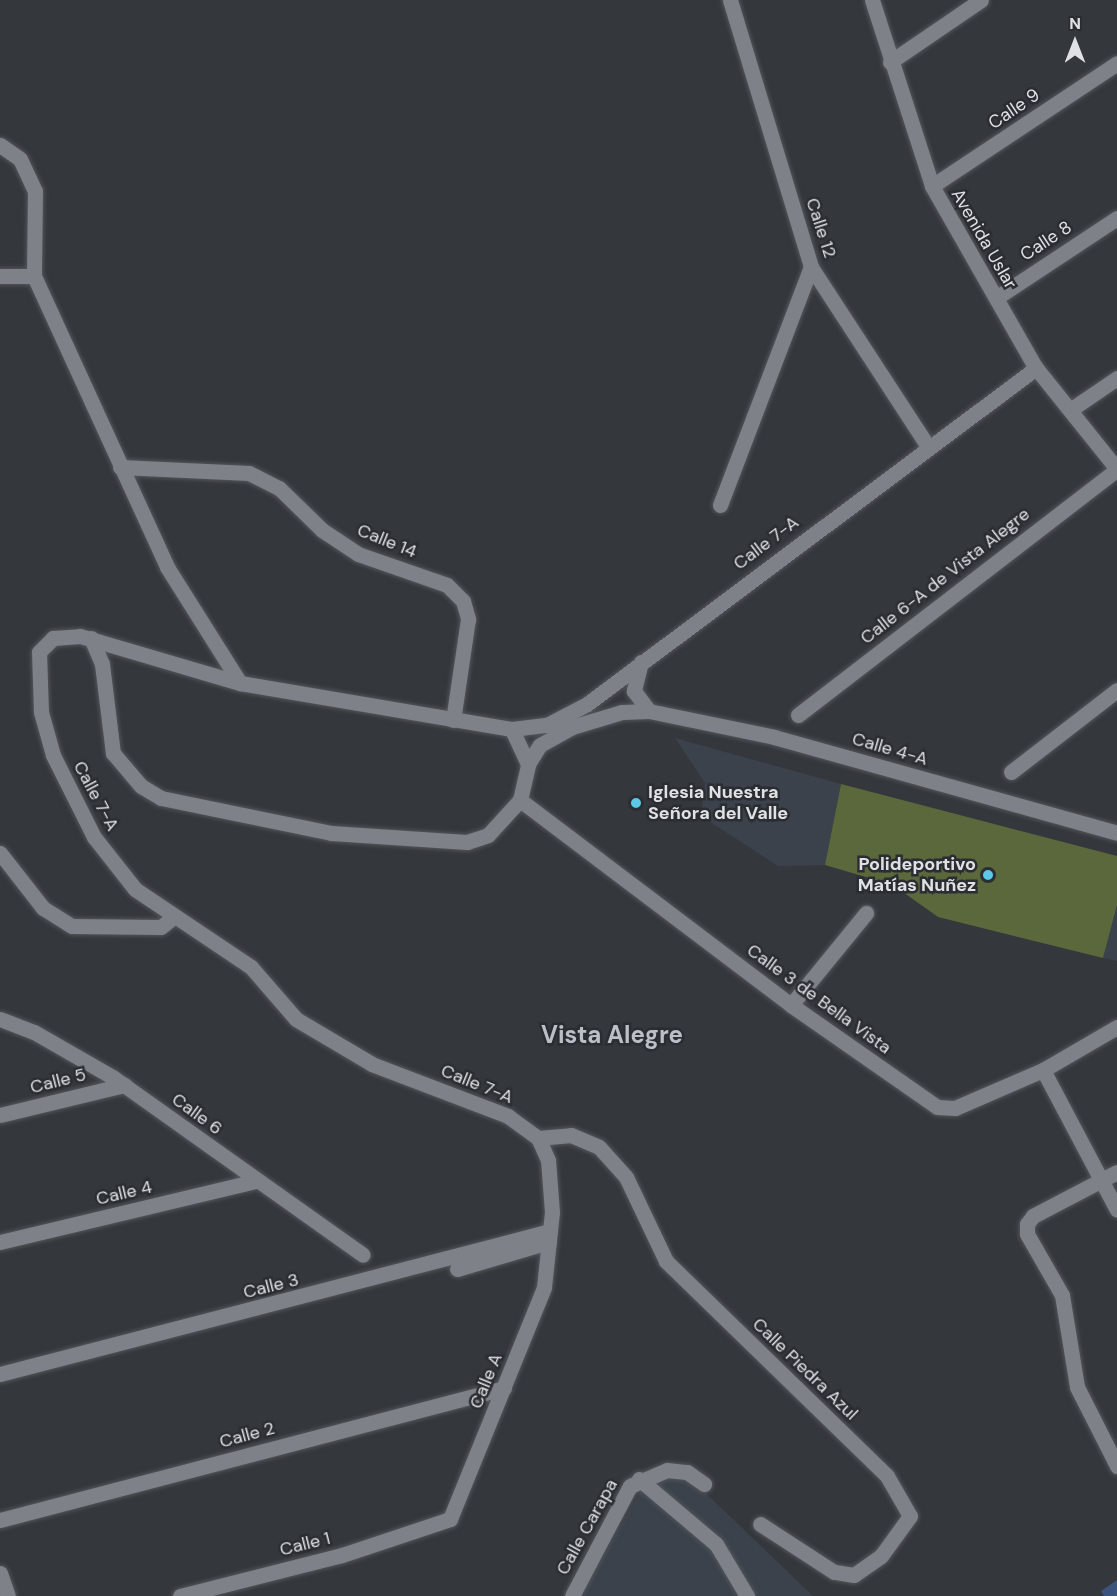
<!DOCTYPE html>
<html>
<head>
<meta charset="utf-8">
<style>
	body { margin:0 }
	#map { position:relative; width:1117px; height:1596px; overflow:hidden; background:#34373c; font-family:"DM Sans",sans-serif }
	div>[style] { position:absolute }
	.built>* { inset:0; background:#3b424c }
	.green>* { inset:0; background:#5b683b }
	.building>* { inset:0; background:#3c547b }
	.roads { filter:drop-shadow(0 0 2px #525559) drop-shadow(0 0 2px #525559) }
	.minor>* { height:15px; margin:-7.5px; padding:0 7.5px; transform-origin:7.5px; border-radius:7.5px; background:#7e8288 }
	.dots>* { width:16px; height:16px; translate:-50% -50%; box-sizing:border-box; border:3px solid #2a2d32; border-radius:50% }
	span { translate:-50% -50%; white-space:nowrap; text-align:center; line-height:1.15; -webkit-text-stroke:5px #2a2d32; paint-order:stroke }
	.street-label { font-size:18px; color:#dfe1e4 }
	.poi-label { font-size:18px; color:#dfe1e4; font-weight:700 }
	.left { translate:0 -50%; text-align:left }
	.right { translate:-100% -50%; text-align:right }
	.district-label { font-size:24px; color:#bbbfc6; font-weight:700 }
	.north { position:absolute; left:1045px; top:12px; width:60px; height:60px; -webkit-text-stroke:4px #2a2d32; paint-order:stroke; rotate:0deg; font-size:16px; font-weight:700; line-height:24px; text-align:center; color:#dfe1e4 }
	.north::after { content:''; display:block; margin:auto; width:21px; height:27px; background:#dfe1e4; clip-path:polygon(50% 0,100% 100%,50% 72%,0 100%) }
</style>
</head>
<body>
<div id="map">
	<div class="built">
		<div style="clip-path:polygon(675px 738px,841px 784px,825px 865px,778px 866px,701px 816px,705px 783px)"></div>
		<div style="clip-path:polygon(1117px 905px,1117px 961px,1103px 958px)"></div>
		<div style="clip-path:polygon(650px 1476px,689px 1477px,813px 1596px,580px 1596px)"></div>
	</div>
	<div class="green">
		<div style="clip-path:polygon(841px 784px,1117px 856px,1117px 905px,1103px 958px,938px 917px,893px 885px,825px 865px)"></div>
	</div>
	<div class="building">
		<div style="clip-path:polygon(1117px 1580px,1117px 1596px,1104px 1596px,1101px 1591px)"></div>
	</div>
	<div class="roads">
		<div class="minor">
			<div style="left:730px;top:0;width:279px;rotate:73.1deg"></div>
			<div style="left:811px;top:267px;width:212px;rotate:56.9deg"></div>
			<div style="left:872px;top:0;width:195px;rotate:72.1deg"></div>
			<div style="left:932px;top:186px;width:210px;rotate:60.3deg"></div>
			<div style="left:1036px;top:368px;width:129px;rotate:51.3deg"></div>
			<div style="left:890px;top:62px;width:110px;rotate:-34.3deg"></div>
			<div style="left:0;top:145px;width:24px;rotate:35deg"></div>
			<div style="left:20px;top:159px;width:35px;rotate:65deg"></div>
			<div style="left:35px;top:191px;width:85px;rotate:90.7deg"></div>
			<div style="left:932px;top:186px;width:222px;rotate:-33.6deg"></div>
			<div style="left:0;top:276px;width:34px"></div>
			<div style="left:34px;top:276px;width:320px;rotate:65.4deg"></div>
			<div style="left:167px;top:567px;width:137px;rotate:57.8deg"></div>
			<div style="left:996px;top:298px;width:145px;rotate:-33.5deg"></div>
			<div style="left:1073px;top:408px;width:53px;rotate:-34.3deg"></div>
			<div style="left:120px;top:467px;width:129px;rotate:2.7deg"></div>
			<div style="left:249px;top:473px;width:34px;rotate:27deg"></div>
			<div style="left:279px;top:488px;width:60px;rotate:44.3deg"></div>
			<div style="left:322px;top:530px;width:43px;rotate:33.7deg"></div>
			<div style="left:358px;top:554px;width:94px;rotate:19.2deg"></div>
			<div style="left:447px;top:585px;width:23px;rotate:45deg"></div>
			<div style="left:463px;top:601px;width:19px;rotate:74deg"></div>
			<div style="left:468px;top:619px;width:102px;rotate:98.4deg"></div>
			<div style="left:720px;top:505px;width:255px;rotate:-69.1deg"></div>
			<div style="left:91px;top:638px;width:28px;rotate:67deg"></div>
			<div style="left:102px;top:664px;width:90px;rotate:83deg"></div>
			<div style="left:113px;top:753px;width:43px;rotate:49.7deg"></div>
			<div style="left:141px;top:786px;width:23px;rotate:31deg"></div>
			<div style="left:161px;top:798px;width:174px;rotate:11.6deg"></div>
			<div style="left:331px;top:833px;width:136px;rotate:3.8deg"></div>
			<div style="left:467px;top:842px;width:22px;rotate:-18deg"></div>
			<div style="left:488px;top:835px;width:47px;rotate:-47.6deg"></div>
			<div style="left:520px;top:800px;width:37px;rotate:-77deg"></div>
			<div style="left:528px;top:764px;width:38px;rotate:-115deg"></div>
			<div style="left:641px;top:662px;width:30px;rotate:104deg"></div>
			<div style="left:634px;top:691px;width:25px;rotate:53deg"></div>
			<div style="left:798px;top:715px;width:403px;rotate:-37.6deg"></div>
			<div style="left:528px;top:764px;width:22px;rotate:-58deg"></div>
			<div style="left:540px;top:745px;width:37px;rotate:-29deg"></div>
			<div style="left:572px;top:727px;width:52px;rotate:-16.7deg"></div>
			<div style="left:622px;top:712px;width:27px;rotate:-2deg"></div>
			<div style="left:649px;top:711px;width:128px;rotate:11.7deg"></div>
			<div style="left:774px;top:737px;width:356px;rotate:15.6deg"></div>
			<div style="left:1011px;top:772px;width:134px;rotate:-37.7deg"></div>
			<div style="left:520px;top:800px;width:340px;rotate:37.1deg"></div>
			<div style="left:791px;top:1005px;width:178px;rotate:34.9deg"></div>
			<div style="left:937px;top:1107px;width:18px;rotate:3deg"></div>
			<div style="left:955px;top:1108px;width:96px;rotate:-23.4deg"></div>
			<div style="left:1043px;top:1070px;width:86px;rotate:-30.2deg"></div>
			<div style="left:0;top:853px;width:70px;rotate:52deg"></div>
			<div style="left:43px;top:908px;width:34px;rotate:32deg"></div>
			<div style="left:72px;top:926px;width:89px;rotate:0.6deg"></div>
			<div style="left:161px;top:927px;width:14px;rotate:-39deg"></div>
			<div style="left:791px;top:1005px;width:119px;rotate:-50.8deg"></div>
			<div style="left:0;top:1019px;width:36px;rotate:21deg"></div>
			<div style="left:34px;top:1032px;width:92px;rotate:29.9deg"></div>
			<div style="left:114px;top:1078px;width:305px;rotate:35.4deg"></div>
			<div style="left:1043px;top:1070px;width:158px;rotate:62.1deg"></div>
			<div style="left:0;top:1115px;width:128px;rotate:-13.6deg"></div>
			<div style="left:538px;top:1138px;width:33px;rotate:-5deg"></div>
			<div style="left:571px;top:1135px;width:30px;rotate:23deg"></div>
			<div style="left:599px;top:1147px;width:40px;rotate:48deg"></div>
			<div style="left:626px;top:1177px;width:93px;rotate:64.5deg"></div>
			<div style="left:666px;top:1261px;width:308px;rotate:44.2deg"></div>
			<div style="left:887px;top:1476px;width:46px;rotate:60.1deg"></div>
			<div style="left:910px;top:1516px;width:49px;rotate:125.9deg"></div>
			<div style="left:881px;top:1556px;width:33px;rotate:145deg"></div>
			<div style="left:854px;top:1575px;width:20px;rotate:-171deg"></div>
			<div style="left:834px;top:1572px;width:88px;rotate:-147deg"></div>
			<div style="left:1117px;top:1172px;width:95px;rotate:152.4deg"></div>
			<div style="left:1033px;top:1216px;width:10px;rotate:127deg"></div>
			<div style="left:1027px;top:1224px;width:10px;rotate:90deg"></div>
			<div style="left:1027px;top:1234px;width:70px;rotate:60.2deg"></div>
			<div style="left:1062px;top:1295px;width:93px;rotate:80.7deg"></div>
			<div style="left:1077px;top:1387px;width:89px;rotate:63.1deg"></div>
			<div style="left:0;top:1242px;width:264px;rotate:-13.4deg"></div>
			<div style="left:457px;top:1269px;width:96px;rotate:-16.4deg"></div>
			<div style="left:0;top:1374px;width:568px;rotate:-14.57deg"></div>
			<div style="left:639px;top:1479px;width:101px;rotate:40.2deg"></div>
			<div style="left:716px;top:1544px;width:61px;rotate:59.2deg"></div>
			<div style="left:0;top:1520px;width:521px;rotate:-14.68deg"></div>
			<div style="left:0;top:1573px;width:24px;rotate:71deg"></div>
			<div style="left:180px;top:1596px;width:167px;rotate:-14.2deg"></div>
			<div style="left:342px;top:1555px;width:114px;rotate:-18.4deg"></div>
			<div style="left:450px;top:1519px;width:250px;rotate:-67.9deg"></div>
			<div style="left:544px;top:1287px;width:75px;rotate:-83.9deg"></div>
			<div style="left:552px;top:1212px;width:52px;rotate:-94.4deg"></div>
			<div style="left:548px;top:1160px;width:24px;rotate:-114deg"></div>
			<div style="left:538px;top:1138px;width:37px;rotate:-144deg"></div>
			<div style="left:508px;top:1116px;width:146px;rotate:-159.1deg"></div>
			<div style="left:372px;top:1064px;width:88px;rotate:-149.4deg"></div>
			<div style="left:296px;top:1019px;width:69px;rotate:-130.9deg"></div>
			<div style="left:251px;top:967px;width:140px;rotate:-146.1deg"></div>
			<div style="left:135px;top:889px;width:66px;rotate:-128.3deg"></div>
			<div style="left:94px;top:837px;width:92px;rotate:-116.6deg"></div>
			<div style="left:53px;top:755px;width:45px;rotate:-105.6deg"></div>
			<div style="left:41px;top:712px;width:60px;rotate:-91.9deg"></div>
			<div style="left:39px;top:652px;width:20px;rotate:-45deg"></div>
			<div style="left:53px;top:638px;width:27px;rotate:-4deg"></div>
			<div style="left:80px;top:636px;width:167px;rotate:16.4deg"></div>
			<div style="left:240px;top:683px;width:276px;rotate:9.6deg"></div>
			<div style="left:512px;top:729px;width:35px;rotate:-7deg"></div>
			<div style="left:547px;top:725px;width:45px;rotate:-27.7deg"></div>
			<div style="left:587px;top:704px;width:561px;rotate:-36.81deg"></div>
			<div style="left:572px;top:1596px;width:124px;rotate:-62.2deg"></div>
			<div style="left:630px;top:1486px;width:40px;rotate:-23.4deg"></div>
			<div style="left:667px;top:1470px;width:20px;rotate:6deg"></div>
			<div style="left:687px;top:1472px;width:21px;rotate:35deg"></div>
		</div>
	</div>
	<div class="dots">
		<div style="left:636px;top:803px;background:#5ac8e6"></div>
		<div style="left:988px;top:875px;background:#5ac8e6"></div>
	</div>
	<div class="street-label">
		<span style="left:1014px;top:109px;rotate:-34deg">Calle 9</span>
		<span style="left:821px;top:228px;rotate:72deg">Calle 12</span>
		<span style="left:984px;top:239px;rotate:60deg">Avenida Uslar</span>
		<span style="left:1046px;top:241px;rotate:-33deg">Calle 8</span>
		<span style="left:387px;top:541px;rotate:22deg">Calle 14</span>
		<span style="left:766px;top:543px;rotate:-37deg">Calle 7-A</span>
		<span style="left:945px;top:576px;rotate:-38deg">Calle 6-A de Vista Alegre</span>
		<span style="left:890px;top:749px;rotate:16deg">Calle 4-A</span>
		<span style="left:96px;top:796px;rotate:62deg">Calle 7-A</span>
		<span style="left:819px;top:999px;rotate:36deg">Calle 3 de Bella Vista</span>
		<span style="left:58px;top:1081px;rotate:-14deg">Calle 5</span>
		<span style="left:477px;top:1084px;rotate:22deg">Calle 7-A</span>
		<span style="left:197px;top:1114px;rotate:36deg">Calle 6</span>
		<span style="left:124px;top:1193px;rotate:-13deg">Calle 4</span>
		<span style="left:271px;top:1286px;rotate:-14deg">Calle 3</span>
		<span style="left:805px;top:1369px;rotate:44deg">Calle Piedra Azul</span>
		<span style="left:486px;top:1381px;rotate:-68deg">Calle A</span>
		<span style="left:247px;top:1435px;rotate:-15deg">Calle 2</span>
		<span style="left:587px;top:1527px;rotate:-61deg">Calle Carapa</span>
		<span style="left:305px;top:1544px;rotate:-14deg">Calle 1</span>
	</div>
	<div class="poi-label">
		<span class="left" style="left:648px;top:803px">Iglesia Nuestra<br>Señora del Valle</span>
		<span class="right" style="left:976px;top:875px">Polideportivo<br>Matías Nuñez</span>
	</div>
	<div class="district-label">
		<span style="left:612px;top:1035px">Vista Alegre</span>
	</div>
	<div class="north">N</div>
</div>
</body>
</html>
